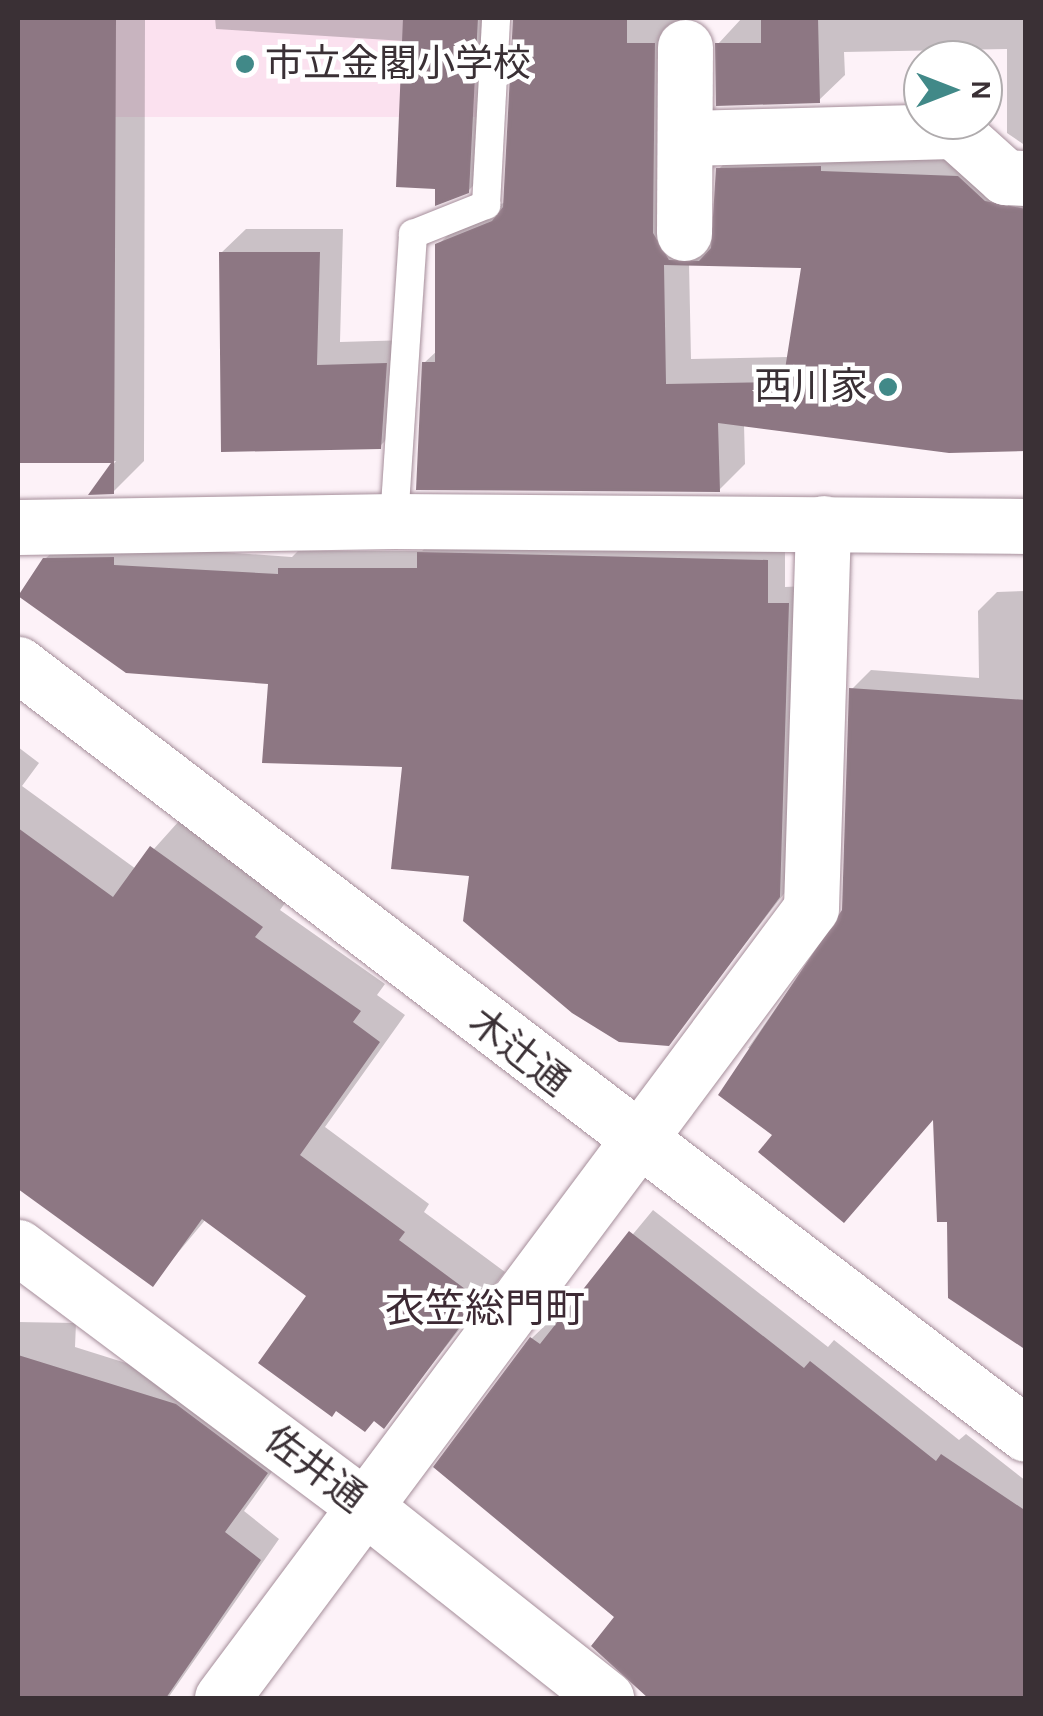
<!DOCTYPE html>
<html>
<head>
<meta charset="utf-8">
<style>
	body { margin:0 }
	#map { position:relative; width:1043px; height:1716px; overflow:hidden; background:#fdf2f8; font-family:Karla,"Noto Sans JP",sans-serif }
	div>[style] { position:absolute }
	.built>* { inset:0; background:#fbe1ef; transform-origin:0 0 }
	.shadow>* { inset:0; background:#0003 }
	.building>* { inset:0; background:#8d7783 }
	.roads { filter:drop-shadow(0 0 2px #a58e9a) drop-shadow(0 0 2px #a58e9a) }
	.lane>* { height:28px; margin:-14px; padding:0 14px; transform-origin:14px; border-radius:14px; background:#fff }
	.street>* { height:55px; margin:-27.5px; padding:0 27.5px; transform-origin:27.5px; border-radius:27.5px; background:#fff }
	.primary>* { height:55px; margin:-27.5px; padding:0 27.5px; transform-origin:27.5px; border-radius:27.5px; background:#fff }
	.dots>* { width:28px; height:28px; translate:-50% -50%; box-sizing:border-box; border:5px solid #fff; border-radius:50% }
	span { translate:-50% -50%; white-space:nowrap; text-align:center; line-height:1.15; -webkit-text-stroke:9px #fff; paint-order:stroke }
	.poi-label { font-size:38px; color:#3a3035 }
	.left { translate:0 -50%; text-align:left }
	.right { translate:-100% -50%; text-align:right }
	.street-label { font-size:38px; color:#3a3035 }
	.neighbourhood-label { font-size:40px; color:#3d2a34 }
	.frame { position:absolute; inset:0; border:20px solid #3a3035; pointer-events:none }
	.north { position:absolute; left:903px; top:40px; width:100px; height:100px; box-sizing:border-box; background:#fff; border:2px solid #b0acae; border-radius:50%; rotate:90deg; font-size:28px; font-weight:700; line-height:40px; text-align:center; color:#3a3035 }
	.north::after { content:''; display:block; margin:auto; width:35px; height:45px; background:#418988; clip-path:polygon(50% 0,100% 100%,50% 72%,0 100%) }
</style>
</head>
<body>
<div id="map">
	<div class="built">
		<div style="left:18px;top:18px;width:458px;height:99px"></div>
	</div>
	<div class="shadow">
		<div style="clip-path:polygon(18px 18px,145px 18px,144px 461px,113px 492px,93px 492px,116px 461px,18px 461px)"></div>
		<div style="clip-path:polygon(215px 18px,504px 18px,494px 164px,468px 191px,438px 186px,404px 41px,216px 29px)"></div>
		<div style="clip-path:polygon(evenodd,514px 18px,680px 18px,678px 206px,695px 235px,715px 235px,718px 170px,744px 143px,939px 158px,1026px 181px,1026px 449px,744px 424px,745px 464px,719px 490px,424px 363px,438px 350px,438px 245px,464px 219px,506px 202px,514px 18px,689px 263px,804px 265px,789px 357px,691px 359px,689px 263px)"></div>
		<div style="clip-path:polygon(1026px 18px,1026px 146px,1007px 133px,1007px 49px,844px 52px,845px 75px,818px 101px,718px 44px,742px 18px)"></div>
		<div style="clip-path:polygon(246px 229px,343px 229px,340px 342px,410px 340px,404px 422px,380px 446px,221px 253px)"></div>
		<div style="clip-path:polygon(437px 536px,785px 543px,785px 587px,806px 586px,797px 877px,668px 1043px,471px 874px,405px 765px,271px 682px,45px 559px,64px 541px,292px 557px,298px 551px,422px 551px)"></div>
		<div style="clip-path:polygon(1026px 591px,1026px 1347px,949px 1219px,936px 1117px,775px 1134px,756px 1049px,748px 1048px,844px 911px,852px 689px,871px 670px,979px 678px,978px 611px,997px 592px)"></div>
		<div style="clip-path:polygon(18px 747px,39px 763px,22px 786px,136px 869px,179px 821px,288px 899px,280px 910px,385px 984px,377px 995px,405px 1015px,325px 1127px,429px 1204px,424px 1212px,505px 1272px,384px 1425px,310px 1295px,206px 1219px,152px 1284px,18px 1185px)"></div>
		<div style="clip-path:polygon(653px 1210px,828px 1347px,834px 1340px,959px 1440px,966px 1434px,1026px 1481px,1026px 1698px,671px 1698px,597px 1642px,618px 1616px,437px 1467px,532px 1338px,555px 1316px,561px 1321px)"></div>
		<div style="clip-path:polygon(18px 1322px,76px 1323px,75px 1347px,196px 1385px,286px 1452px,244px 1511px,279px 1539px,168px 1698px,18px 1698px)"></div>
	</div>
	<div class="building">
		<div style="clip-path:polygon(18px 18px,116px 18px,114px 494px,88px 495px,111px 463px,18px 463px)"></div>
		<div style="clip-path:polygon(403px 18px,478px 18px,469px 193px,435px 206px,435px 189px,396px 187px)"></div>
		<div style="clip-path:polygon(evenodd,513px 18px,627px 18px,627px 43px,655px 43px,653px 233px,669px 260px,699px 261px,711px 248px,716px 168px,821px 166px,821px 171px,958px 176px,985px 201px,1026px 209px,1026px 451px,949px 453px,718px 423px,720px 492px,416px 490px,422px 362px,435px 362px,435px 244px,492px 221px,503px 207px,513px 18px,664px 265px,801px 268px,783px 382px,666px 384px,664px 265px)"></div>
		<div style="clip-path:polygon(761px 18px,818px 18px,820px 103px,716px 106px,715px 43px,761px 43px)"></div>
		<div style="clip-path:polygon(219px 252px,320px 252px,317px 365px,387px 363px,381px 449px,221px 452px)"></div>
		<div style="clip-path:polygon(417px 552px,768px 560px,768px 603px,789px 603px,780px 897px,669px 1046px,619px 1042px,572px 1013px,463px 921px,469px 876px,391px 869px,402px 767px,262px 763px,268px 684px,126px 673px,18px 596px,43px 558px,114px 557px,114px 565px,278px 574px,278px 568px,417px 568px)"></div>
		<div style="clip-path:polygon(849px 688px,1026px 700px,1026px 1350px,948px 1298px,947px 1222px,937px 1222px,933px 1120px,844px 1223px,758px 1152px,772px 1135px,718px 1095px,842px 910px)"></div>
		<div style="clip-path:polygon(18px 828px,113px 897px,150px 846px,263px 927px,255px 937px,361px 1011px,353px 1022px,380px 1042px,300px 1155px,405px 1232px,399px 1240px,480px 1300px,384px 1429px,374px 1421px,365px 1432px,336px 1411px,332px 1417px,258px 1363px,306px 1296px,202px 1219px,153px 1287px,18px 1189px)"></div>
		<div style="clip-path:polygon(629px 1231px,804px 1368px,810px 1361px,936px 1461px,941px 1454px,1026px 1511px,1026px 1698px,648px 1698px,591px 1646px,614px 1617px,433px 1467px,530px 1337px,540px 1344px)"></div>
		<div style="clip-path:polygon(18px 1355px,176px 1404px,268px 1473px,225px 1532px,261px 1560px,166px 1698px,18px 1698px)"></div>
	</div>
	<div class="roads">
		<div class="lane">
			<div style="left:394px;top:521px;width:288px;rotate:-86.2deg"></div>
			<div style="left:413px;top:234px;width:79px;rotate:-21.7deg"></div>
			<div style="left:486px;top:205px;width:187px;rotate:-86.9deg"></div>
		</div>
		<div class="street">
			<div style="left:686px;top:138px;width:268px;rotate:-1.5deg"></div>
			<div style="left:954px;top:131px;width:69px;rotate:42deg"></div>
			<div style="left:1005px;top:177px;width:21px;rotate:3deg"></div>
			<div style="left:684px;top:233px;width:186px;rotate:-89.7deg"></div>
			<div style="left:18px;top:527px;width:376px;rotate:-0.9deg"></div>
			<div style="left:394px;top:521px;width:632px;rotate:0.45deg"></div>
			<div style="left:18px;top:1247px;width:434px;rotate:36.8deg"></div>
			<div style="left:365px;top:1507px;width:308px;rotate:38.4deg"></div>
			<div style="left:222px;top:1698px;width:985px;rotate:-53.29deg"></div>
			<div style="left:811px;top:908px;width:385px;rotate:-88.2deg"></div>
		</div>
		<div class="primary">
			<div style="left:18px;top:664px;width:1268px;rotate:37.38deg"></div>
		</div>
	</div>
	<div class="dots">
		<div style="left:245px;top:64px;background:#418988"></div>
		<div style="left:888px;top:387px;background:#418988"></div>
	</div>
	<div class="poi-label">
		<span class="left" style="left:265px;top:64px">市立金閣小学校</span>
		<span class="right" style="left:868px;top:387px">西川家</span>
	</div>
	<div class="street-label">
		<span style="left:519px;top:1052px;rotate:38deg">木辻通</span>
		<span style="left:315px;top:1469px;rotate:37deg">佐井通</span>
	</div>
	<div class="neighbourhood-label">
		<span style="left:485px;top:1309px">衣笠総門町</span>
	</div>
	<div class="frame"></div>
	<div class="north">N</div>
</div>
</body>
</html>
